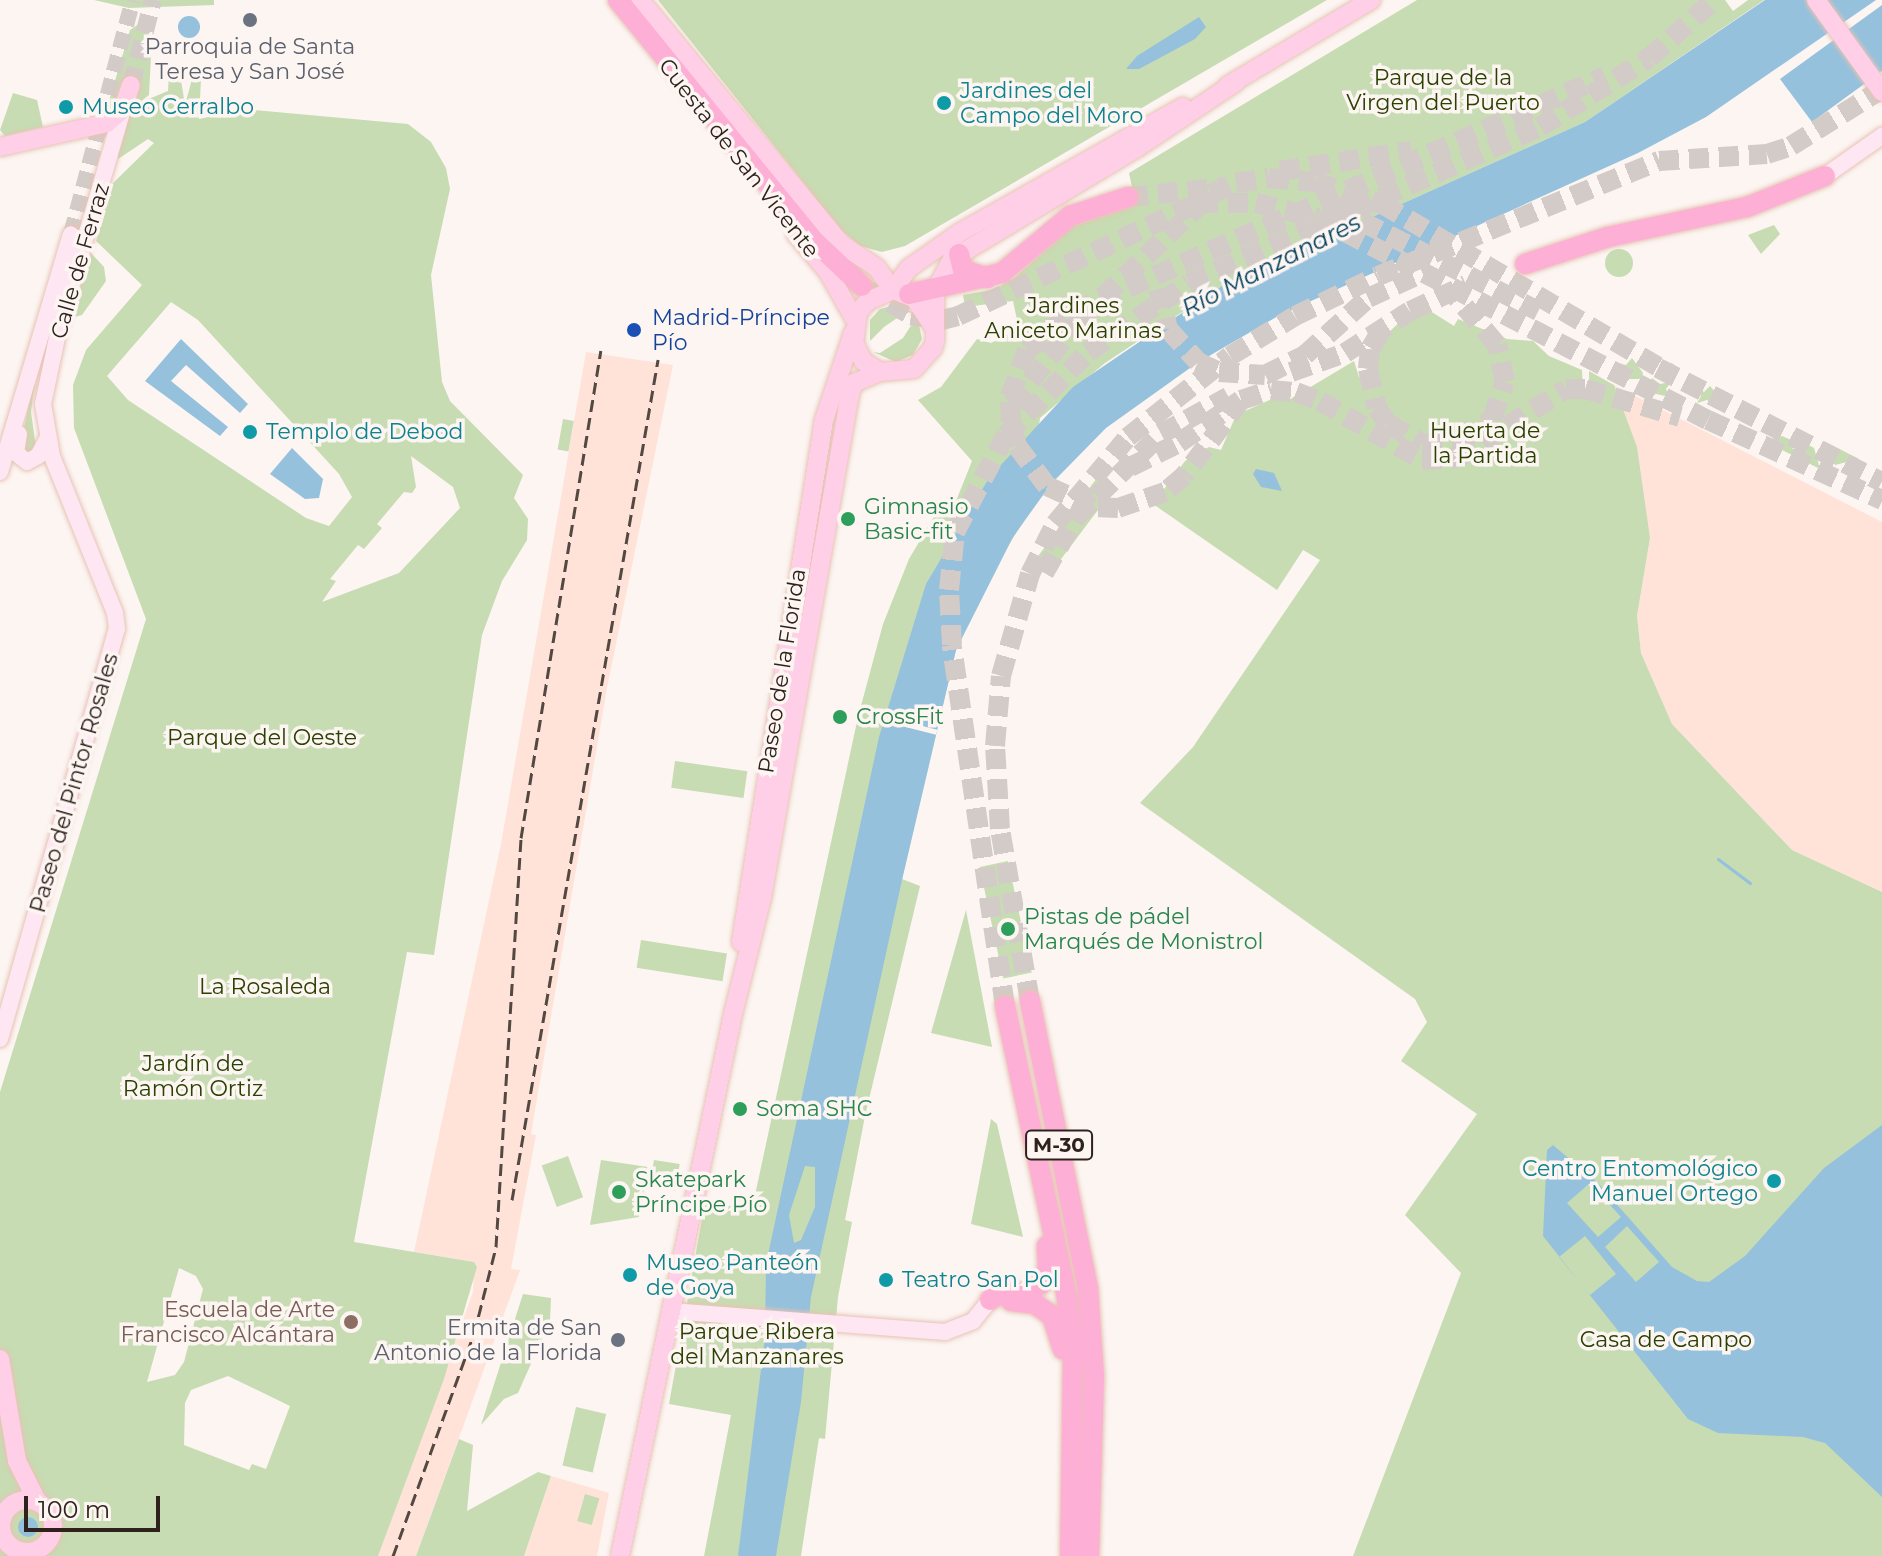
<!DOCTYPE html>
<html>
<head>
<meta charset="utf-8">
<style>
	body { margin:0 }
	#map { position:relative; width:1882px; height:1556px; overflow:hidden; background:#fcf5f2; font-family:Montserrat,sans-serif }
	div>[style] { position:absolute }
	.built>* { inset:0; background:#ffe3d8 }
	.green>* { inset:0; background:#c7dcb3; transform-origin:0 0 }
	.round { border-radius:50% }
	.water>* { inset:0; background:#95c1dd }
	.pier>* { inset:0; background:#fcf5f2; transform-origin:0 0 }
	.stream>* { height:3px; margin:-1.5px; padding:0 1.5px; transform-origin:1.5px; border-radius:1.5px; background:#95c1dd }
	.secondary-tunnel>* { height:16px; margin-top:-8px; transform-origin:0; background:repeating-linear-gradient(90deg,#d3cbc7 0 16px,transparent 0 24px) }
	.primary-tunnel>* { height:18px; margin-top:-9px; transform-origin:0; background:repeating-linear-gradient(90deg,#d3cbc7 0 18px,transparent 0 27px) }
	.highway-tunnel>* { height:20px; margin-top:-10px; transform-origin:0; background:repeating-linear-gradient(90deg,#d3cbc7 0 20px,transparent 0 30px) }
	.roads { filter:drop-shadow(0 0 2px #e7c3b4) drop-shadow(0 0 2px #e7c3b4) }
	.secondary>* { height:16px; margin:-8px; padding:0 8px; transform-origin:8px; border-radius:8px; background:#fee7f2 }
	.primary>* { height:18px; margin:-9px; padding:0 9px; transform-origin:9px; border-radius:9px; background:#fecfe6 }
	.primary>.ring { margin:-9px; padding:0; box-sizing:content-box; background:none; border:18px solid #fecfe6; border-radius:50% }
	.highway>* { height:20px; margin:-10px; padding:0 10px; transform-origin:10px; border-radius:10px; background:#fdafd5 }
	.rail>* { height:3px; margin-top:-1.5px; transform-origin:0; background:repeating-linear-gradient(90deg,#544842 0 12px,transparent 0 18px) }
	.dots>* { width:22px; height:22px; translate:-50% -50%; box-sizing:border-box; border:4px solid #fcf5f2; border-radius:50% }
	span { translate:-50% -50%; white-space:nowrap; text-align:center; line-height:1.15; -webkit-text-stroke:7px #fcf5f2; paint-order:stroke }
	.shield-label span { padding:2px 6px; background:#fcf5f2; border:2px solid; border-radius:6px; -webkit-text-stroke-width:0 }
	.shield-label { font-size:20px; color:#2f221c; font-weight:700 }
	.worship-label { font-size:22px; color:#5b616d }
	.right { translate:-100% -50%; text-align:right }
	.park-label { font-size:22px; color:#294101 }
	.culture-label { font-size:22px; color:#0d838f }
	.left { translate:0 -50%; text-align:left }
	.street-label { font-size:22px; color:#2f221c }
	.transit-label { font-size:22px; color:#164399 }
	.leisure-label { font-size:22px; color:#27864d }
	.education-label { font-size:22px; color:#785e54 }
	.water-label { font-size:24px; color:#04405c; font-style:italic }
	.scale { position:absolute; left:24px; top:1496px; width:136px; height:36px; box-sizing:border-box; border:4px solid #2f221c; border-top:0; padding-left:10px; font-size:24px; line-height:28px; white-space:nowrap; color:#2f221c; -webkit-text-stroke:6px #fcf5f2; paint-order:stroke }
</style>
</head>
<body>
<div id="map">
	<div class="built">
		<div style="clip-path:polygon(586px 352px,673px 365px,607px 688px,531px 1134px,536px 1135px,511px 1269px,520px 1270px,416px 1556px,378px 1556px,473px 1292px,474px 1262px,414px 1252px,501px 844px)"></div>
		<div style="clip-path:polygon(1614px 385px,1882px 522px,1882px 892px,1792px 850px,1672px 724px,1641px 653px,1637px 616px,1650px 538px)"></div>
		<div style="clip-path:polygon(551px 1476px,609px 1493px,597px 1556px,524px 1556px)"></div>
	</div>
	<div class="green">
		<div style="clip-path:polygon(94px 0,214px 0,214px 5px,129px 8px)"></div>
		<div style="clip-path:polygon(658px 0,1327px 0,905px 246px,882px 252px,860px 246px,841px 230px)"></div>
		<div style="clip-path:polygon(1417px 0,1725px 0,1733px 11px,1748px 0,1764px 0,1585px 122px,1229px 281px,1105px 363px,1040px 418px,1027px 516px,991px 573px,956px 650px,902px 879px,920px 886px,865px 1116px,845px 1220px,852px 1222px,838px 1297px,825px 1439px,819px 1438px,801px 1556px,704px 1556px,731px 1415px,669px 1404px,705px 1202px,752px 1209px,858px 717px,883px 624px,909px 559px,938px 510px,956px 501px,972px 461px,918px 400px,941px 387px,977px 339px,991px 343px,1019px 329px,1013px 301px,965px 307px,963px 295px,995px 289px,1015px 277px,1073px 226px,1136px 205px,1129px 173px)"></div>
		<div style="clip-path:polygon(evenodd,140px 23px,149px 27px,152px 37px,149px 95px,139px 103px,168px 91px,169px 73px,180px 74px,185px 105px,192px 79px,201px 79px,199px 119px,244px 109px,408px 124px,431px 142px,446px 168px,450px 189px,431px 275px,442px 382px,450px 401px,523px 475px,514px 498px,528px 519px,527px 540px,502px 581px,482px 635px,434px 955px,407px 952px,354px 1242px,474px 1262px,477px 1267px,444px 1379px,378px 1556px,0 1556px,0 1092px,146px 619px,74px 428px,73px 385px,86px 350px,142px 285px,96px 241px,113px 183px,154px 143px,148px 139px,118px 159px,115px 112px,104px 118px,130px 30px,140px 23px,171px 302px,198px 320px,339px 474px,352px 497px,329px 526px,306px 518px,128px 400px,107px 376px,171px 302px,140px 23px,411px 456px,453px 487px,460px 508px,399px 573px,322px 602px,336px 581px,330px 579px,358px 545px,364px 549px,382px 528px,377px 524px,404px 492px,412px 493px,416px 487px,411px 456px,140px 23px,179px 1268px,196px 1276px,203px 1289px,184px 1362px,175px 1375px,147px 1382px,179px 1268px,140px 23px,228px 1376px,290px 1406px,266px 1469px,252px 1464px,249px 1470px,184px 1445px,185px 1403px,191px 1390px,228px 1376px)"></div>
		<div style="clip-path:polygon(13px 93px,37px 100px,43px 127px,5px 136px,0 130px)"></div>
		<div style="clip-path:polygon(1774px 225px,1780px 234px,1761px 254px,1748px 235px)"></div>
		<div class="round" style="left:1605px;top:249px;width:28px;height:28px"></div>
		<div style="clip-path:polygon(91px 253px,104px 267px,106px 281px,82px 315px,71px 318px)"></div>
		<div style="clip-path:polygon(1419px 304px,1454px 326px,1458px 319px,1507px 339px,1533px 341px,1549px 356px,1582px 370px,1583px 393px,1589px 392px,1589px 371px,1614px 385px,1637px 447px,1650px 538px,1637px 616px,1641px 653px,1672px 724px,1792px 850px,1882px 892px,1882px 1556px,1353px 1556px,1461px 1273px,1405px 1215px,1477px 1114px,1401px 1061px,1427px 1022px,1415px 999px,1140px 803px,1193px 747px,1320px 560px,1303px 550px,1277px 590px,1153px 504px,1185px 461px,1209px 447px,1221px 450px,1236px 415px,1281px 395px,1287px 401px,1354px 361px,1359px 377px,1374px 372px,1374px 346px)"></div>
		<div style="clip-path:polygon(896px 305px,914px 313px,906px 312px,884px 327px,870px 341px,870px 348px,870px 320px,880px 309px)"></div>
		<div style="clip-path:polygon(917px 316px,922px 339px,913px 355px,896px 362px,873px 352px,880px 353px,903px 338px)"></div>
		<div style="clip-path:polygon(1632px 358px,1643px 373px,1641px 379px,1628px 379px,1618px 368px,1618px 363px,1626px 365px)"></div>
		<div style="clip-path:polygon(36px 372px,31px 412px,36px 448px,27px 455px,20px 446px)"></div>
		<div style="clip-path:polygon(1652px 378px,1660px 384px,1671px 382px,1666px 389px,1670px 397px,1647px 392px)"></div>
		<div style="clip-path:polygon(1710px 386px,1717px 394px,1715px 405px,1707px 400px,1697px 403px,1701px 396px,1697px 387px,1704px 392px)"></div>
		<div style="left:563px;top:419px;width:11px;height:31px;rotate:10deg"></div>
		<div style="clip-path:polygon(1782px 436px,1791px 440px,1793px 450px,1805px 443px,1814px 448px,1820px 469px,1764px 441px)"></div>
		<div style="clip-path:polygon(1824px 441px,1859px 459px,1835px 465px,1821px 445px)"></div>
		<div style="left:1097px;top:478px;width:20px;height:100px;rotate:37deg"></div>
		<div style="left:675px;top:761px;width:73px;height:27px;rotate:8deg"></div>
		<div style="left:1008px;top:861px;width:114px;height:29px;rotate:78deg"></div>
		<div style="clip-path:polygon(966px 910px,992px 1047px,931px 1033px)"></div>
		<div style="left:641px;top:940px;width:87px;height:28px;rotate:9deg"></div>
		<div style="clip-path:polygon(991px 1119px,997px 1124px,1023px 1237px,971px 1224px)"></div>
		<div style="left:568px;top:1156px;width:44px;height:28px;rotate:70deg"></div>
		<div style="clip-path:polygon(601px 1160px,648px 1167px,639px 1217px,590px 1225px)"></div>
		<div style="left:654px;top:1160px;width:26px;height:27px;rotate:9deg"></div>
		<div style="clip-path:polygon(523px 1294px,551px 1298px,550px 1321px,518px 1393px,504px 1399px,481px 1425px)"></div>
		<div style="left:576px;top:1407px;width:31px;height:60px;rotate:13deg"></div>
		<div style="clip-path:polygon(459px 1439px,473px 1445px,467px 1511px,538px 1472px,551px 1476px,524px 1556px,416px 1556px)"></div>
		<div style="left:585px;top:1494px;width:15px;height:28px;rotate:16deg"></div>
	</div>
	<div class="water">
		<div style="clip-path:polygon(evenodd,1765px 0,1876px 0,1706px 117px,1638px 153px,1278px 316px,1197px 363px,1106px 428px,1051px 484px,1013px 537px,956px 650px,902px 880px,811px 1297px,801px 1402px,776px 1556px,738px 1556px,765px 1337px,766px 1264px,879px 737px,926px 584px,989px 478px,1073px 387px,1229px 281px,1585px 122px,1765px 0,805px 1166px,815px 1167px,815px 1207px,801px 1240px,794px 1243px,789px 1215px,805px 1166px)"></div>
		<div style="clip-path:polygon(1882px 5px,1882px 71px,1812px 122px,1780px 79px)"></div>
		<div class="round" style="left:178px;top:16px;width:22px;height:22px"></div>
		<div style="clip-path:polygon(1199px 17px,1206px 27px,1195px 39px,1139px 69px,1126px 69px,1137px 56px)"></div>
		<div style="clip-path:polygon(181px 339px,248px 404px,240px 413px,186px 365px,171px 381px,228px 427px,220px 436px,145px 381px)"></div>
		<div style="clip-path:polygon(292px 448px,323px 479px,319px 498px,305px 499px,270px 474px)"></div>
		<div style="clip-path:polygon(1256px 469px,1274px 473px,1282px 491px,1261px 487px,1253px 474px)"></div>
		<div style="clip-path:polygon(evenodd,1882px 1125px,1882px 1497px,1825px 1443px,1803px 1437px,1718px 1433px,1688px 1419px,1543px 1236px,1547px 1150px,1553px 1145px,1598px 1183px,1672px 1267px,1697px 1281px,1709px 1282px,1745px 1256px,1824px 1168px,1882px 1125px,1590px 1183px,1621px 1217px,1598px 1237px,1567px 1203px,1590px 1183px,1882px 1125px,1627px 1226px,1659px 1262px,1636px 1282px,1605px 1247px,1627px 1226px,1882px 1125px,1585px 1236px,1616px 1274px,1590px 1295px,1559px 1257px,1585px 1236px)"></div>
		<div class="round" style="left:18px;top:1517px;width:20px;height:20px"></div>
	</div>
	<div class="pier">
		<div style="left:882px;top:716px;width:57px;height:5px;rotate:14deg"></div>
	</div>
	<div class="stream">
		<div style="left:1718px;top:859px;width:40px;rotate:37deg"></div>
	</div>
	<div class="secondary-tunnel">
		<div style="left:71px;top:234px;width:242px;rotate:-75.2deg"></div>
	</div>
	<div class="primary-tunnel">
		<div style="left:131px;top:85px;width:88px;rotate:-75.5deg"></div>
	</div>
	<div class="highway-tunnel">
		<div style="left:1280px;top:171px;width:133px;rotate:-8.7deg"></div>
		<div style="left:1128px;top:197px;width:99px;rotate:-5.8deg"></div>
		<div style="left:1335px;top:208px;width:228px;rotate:26.9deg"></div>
		<div style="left:864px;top:288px;width:54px;rotate:29.9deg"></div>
		<div style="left:911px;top:315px;width:31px;rotate:9deg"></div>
		<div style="left:942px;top:320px;width:16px;rotate:-14deg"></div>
		<div style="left:958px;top:316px;width:265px;rotate:-25.2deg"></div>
		<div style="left:1198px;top:203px;width:58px"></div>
		<div style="left:1256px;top:203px;width:64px;rotate:13.6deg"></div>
		<div style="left:1318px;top:218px;width:439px;rotate:27.4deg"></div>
		<div style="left:1708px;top:420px;width:192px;rotate:24.7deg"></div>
		<div style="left:1158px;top:289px;width:41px;rotate:76deg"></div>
		<div style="left:1168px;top:329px;width:45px;rotate:47.7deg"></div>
		<div style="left:1198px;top:362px;width:23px;rotate:25deg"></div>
		<div style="left:1219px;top:372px;width:46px;rotate:3.7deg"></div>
		<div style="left:1265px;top:375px;width:45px;rotate:-26.6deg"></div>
		<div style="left:1305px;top:355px;width:85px;rotate:-42.1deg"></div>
		<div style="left:1368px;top:298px;width:69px;rotate:-24.7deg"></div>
		<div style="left:1381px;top:331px;width:21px;rotate:121deg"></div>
		<div style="left:1370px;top:349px;width:20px;rotate:96deg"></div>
		<div style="left:1368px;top:369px;width:40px;rotate:77deg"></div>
		<div style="left:1377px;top:408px;width:19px;rotate:55deg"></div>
		<div style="left:1388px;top:424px;width:39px;rotate:30deg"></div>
		<div style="left:1422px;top:444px;width:39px;rotate:-3deg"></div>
		<div style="left:1461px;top:442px;width:39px;rotate:-37deg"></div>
		<div style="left:1492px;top:419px;width:39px;rotate:-71deg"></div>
		<div style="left:1505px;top:382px;width:38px;rotate:-102deg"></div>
		<div style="left:1497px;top:345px;width:68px;rotate:-130.2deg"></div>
		<div style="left:1658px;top:368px;width:251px;rotate:27deg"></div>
		<div style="left:1291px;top:372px;width:57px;rotate:-19.4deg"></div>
		<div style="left:1345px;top:353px;width:77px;rotate:-32.9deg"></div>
		<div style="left:1410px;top:311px;width:62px;rotate:-24.9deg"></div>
		<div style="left:1241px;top:400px;width:95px;rotate:126.9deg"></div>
		<div style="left:1184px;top:476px;width:25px;rotate:140deg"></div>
		<div style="left:1165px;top:492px;width:50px;rotate:161.2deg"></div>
		<div style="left:1118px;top:508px;width:25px;rotate:-178deg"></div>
		<div style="left:1093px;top:507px;width:51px;rotate:-155.5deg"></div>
		<div style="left:1047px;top:486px;width:50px;rotate:-126.9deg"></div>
		<div style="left:1017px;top:446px;width:25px;rotate:-104deg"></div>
		<div style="left:1011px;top:422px;width:25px;rotate:-92deg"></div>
		<div style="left:1010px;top:397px;width:50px;rotate:-70.1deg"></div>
		<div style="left:1027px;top:350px;width:60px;rotate:-39.6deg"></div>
		<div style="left:1073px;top:312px;width:582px;rotate:-23.92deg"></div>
		<div style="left:1012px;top:404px;width:110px;rotate:-51.3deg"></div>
		<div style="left:1081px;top:318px;width:180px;rotate:-43.6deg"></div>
		<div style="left:1211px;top:194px;width:27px;rotate:-24deg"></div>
		<div style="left:1236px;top:183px;width:33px;rotate:-9deg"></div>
		<div style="left:1269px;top:178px;width:46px;rotate:5deg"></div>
		<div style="left:1315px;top:182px;width:71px;rotate:18.2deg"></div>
		<div style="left:1382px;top:204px;width:333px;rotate:30.5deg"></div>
		<div style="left:1130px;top:467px;width:55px;rotate:-26.1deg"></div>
		<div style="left:1179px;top:443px;width:75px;rotate:-34.7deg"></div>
		<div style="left:1241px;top:400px;width:32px;rotate:-18deg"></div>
		<div style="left:1271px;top:390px;width:25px;rotate:5deg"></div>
		<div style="left:1296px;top:392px;width:26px;rotate:21deg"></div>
		<div style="left:1320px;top:401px;width:118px;rotate:30deg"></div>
		<div style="left:1422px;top:460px;width:35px;rotate:-3deg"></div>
		<div style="left:1457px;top:458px;width:129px;rotate:-32.3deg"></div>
		<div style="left:1566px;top:389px;width:19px"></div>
		<div style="left:1585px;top:389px;width:99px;rotate:16.4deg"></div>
		<div style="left:1044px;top:573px;width:64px;rotate:-60.3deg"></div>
		<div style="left:1076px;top:517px;width:119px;rotate:-44.3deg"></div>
		<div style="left:1161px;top:434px;width:77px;rotate:-28.9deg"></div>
		<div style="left:1030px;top:1001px;width:175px;rotate:-99.9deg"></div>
		<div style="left:1000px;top:829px;width:83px;rotate:-93.4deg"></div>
		<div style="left:995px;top:746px;width:70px;rotate:-85.1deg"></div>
		<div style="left:1001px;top:676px;width:106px;rotate:-74.1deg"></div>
		<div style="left:1030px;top:574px;width:56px;rotate:-63.4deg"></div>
		<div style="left:1055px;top:524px;width:114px;rotate:-50deg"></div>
		<div style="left:1128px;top:437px;width:130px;rotate:-38.5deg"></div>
		<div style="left:1230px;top:356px;width:76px;rotate:-31.6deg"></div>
		<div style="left:1295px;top:316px;width:92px;rotate:-25.7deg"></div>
		<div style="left:1378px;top:276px;width:304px;rotate:-22.3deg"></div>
		<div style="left:1659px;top:161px;width:108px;rotate:-3.7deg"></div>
		<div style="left:1767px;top:154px;width:25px;rotate:-18deg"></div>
		<div style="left:1791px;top:146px;width:107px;rotate:-32.1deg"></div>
		<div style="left:1005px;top:1006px;width:365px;rotate:-98.4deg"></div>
		<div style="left:952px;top:645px;width:55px;rotate:-93.1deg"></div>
		<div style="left:949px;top:590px;width:58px;rotate:-84.1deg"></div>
		<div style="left:955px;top:532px;width:110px;rotate:-62.3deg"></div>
		<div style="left:1006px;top:435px;width:117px;rotate:-45.3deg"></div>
		<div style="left:1088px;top:352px;width:122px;rotate:-34.3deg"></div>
		<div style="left:1189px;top:283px;width:384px;rotate:-24deg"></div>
		<div style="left:1540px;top:127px;width:129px;rotate:-32.3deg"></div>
		<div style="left:1649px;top:58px;width:87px;rotate:-41.7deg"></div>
	</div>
	<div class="roads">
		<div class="secondary">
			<div style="left:1825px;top:176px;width:70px;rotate:-35.1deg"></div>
			<div style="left:19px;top:434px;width:19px;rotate:99deg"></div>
			<div style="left:16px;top:453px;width:14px;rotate:39deg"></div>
			<div style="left:27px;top:462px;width:13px;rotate:-29deg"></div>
			<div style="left:38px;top:456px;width:19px;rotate:-62deg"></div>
			<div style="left:0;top:472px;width:248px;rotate:-73.4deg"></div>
			<div style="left:0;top:1039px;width:426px;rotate:-74.1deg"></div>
			<div style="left:117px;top:629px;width:16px;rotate:-97deg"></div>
			<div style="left:115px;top:613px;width:169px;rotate:-111.9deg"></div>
			<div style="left:52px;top:456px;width:53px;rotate:-99.8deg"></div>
			<div style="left:43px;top:404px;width:78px;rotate:-78.1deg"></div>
			<div style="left:59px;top:328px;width:228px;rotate:-73.7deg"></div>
			<div style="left:671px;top:1311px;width:275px;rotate:4.4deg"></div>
			<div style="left:945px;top:1332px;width:30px;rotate:-21deg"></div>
			<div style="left:973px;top:1321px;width:27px;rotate:-51deg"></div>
		</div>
		<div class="primary">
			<div style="left:640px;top:0;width:316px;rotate:50.5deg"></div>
			<div style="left:841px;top:244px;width:43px;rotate:33.7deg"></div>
			<div style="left:877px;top:268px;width:27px;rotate:54deg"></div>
			<div style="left:1816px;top:0;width:113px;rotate:54.3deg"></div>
			<div style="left:1227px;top:86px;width:168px;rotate:-30.8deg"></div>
			<div style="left:0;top:147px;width:110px;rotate:-12.6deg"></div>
			<div style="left:107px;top:123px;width:21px;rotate:-41deg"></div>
			<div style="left:123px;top:109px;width:25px;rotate:-72deg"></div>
			<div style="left:796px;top:234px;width:50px;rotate:49.9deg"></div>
			<div style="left:828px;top:272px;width:55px;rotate:60.6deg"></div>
			<div style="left:893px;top:290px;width:27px;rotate:-54deg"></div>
			<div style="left:909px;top:268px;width:61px;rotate:-35deg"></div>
			<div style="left:959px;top:233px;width:257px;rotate:-29.4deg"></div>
			<div style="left:935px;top:329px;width:37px;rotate:-124deg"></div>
			<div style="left:914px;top:298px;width:22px;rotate:-159deg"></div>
			<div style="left:893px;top:290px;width:27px;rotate:156deg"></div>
			<div style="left:868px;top:301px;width:15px;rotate:132deg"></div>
			<div style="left:858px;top:312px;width:31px;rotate:97deg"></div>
			<div style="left:854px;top:343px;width:20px;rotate:63deg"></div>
			<div style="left:863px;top:361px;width:20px;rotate:33deg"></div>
			<div style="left:880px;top:372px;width:34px;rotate:-5deg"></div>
			<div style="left:914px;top:369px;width:28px;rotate:-48deg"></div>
			<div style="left:933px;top:348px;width:7px;rotate:-74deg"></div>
			<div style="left:935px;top:341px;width:50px;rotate:-90deg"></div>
			<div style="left:935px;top:291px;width:36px;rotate:-62deg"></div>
			<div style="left:952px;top:259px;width:216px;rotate:-31deg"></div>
			<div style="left:1137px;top:148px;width:119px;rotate:-33.7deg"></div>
			<div style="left:741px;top:942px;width:529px;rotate:-80.97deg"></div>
			<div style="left:824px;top:420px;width:92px;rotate:-71.6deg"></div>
			<div style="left:0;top:1359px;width:103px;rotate:80.5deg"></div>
			<div style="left:17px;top:1461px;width:45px;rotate:63.4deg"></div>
			<div class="ring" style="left:1px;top:1500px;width:34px;height:34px"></div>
			<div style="left:620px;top:1556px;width:554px;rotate:-78.22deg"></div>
			<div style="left:733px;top:1014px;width:120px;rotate:-76deg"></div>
			<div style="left:762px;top:898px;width:512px;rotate:-80.1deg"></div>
			<div style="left:850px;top:394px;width:12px;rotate:-70deg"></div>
			<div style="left:854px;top:383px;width:28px;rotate:-23deg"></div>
		</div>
		<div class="highway">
			<div style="left:618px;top:0;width:309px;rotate:50.9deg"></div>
			<div style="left:813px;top:240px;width:67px;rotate:43.2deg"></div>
			<div style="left:959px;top:254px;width:16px;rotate:76deg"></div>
			<div style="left:963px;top:270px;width:26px;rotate:18deg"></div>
			<div style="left:1525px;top:264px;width:87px;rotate:-18deg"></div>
			<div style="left:1608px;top:237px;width:142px;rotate:-12.2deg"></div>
			<div style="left:1747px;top:207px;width:84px;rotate:-21.7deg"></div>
			<div style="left:909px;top:294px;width:95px;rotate:-12.7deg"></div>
			<div style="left:1002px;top:273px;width:89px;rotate:-40deg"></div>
			<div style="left:1070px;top:216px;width:61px;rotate:-18.1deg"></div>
			<div style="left:1030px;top:1001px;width:294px;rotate:78.6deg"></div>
			<div style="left:1088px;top:1289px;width:87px;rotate:86.1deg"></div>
			<div style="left:1094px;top:1376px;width:180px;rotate:91.6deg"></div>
			<div style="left:1005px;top:1006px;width:299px;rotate:78deg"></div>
			<div style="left:1067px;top:1298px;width:54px;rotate:83.7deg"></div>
			<div style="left:1073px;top:1352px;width:204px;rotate:90.8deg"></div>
			<div style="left:990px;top:1300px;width:12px;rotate:-35deg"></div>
			<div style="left:1000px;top:1293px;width:23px;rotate:2deg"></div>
			<div style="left:1023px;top:1294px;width:21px;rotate:-29deg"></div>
			<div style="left:1041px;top:1284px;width:17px;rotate:-66deg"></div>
			<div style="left:1048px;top:1268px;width:22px;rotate:-93deg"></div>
			<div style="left:1011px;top:1301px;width:24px;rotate:7deg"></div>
			<div style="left:1035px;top:1304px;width:21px;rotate:35deg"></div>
			<div style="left:1052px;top:1316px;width:35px;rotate:72deg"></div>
		</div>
	</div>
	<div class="rail">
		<div style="left:512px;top:1200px;width:853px;rotate:-80.14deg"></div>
		<div style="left:393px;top:1556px;width:236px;rotate:-70deg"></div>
		<div style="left:474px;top:1334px;width:90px;rotate:-75.8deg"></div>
		<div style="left:496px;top:1247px;width:410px;rotate:-86.5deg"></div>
		<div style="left:521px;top:838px;width:494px;rotate:-80.7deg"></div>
	</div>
	<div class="dots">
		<div style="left:250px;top:20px;background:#6b7280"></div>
		<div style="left:944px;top:103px;background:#0f9aa8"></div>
		<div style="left:66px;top:107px;background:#0f9aa8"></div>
		<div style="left:634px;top:330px;background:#1a4fb4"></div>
		<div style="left:250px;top:432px;background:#0f9aa8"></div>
		<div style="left:848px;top:519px;background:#2e9e5b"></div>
		<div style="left:840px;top:717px;background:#2e9e5b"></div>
		<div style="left:1008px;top:929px;background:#2e9e5b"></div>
		<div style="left:740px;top:1109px;background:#2e9e5b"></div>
		<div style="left:1774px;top:1181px;background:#0f9aa8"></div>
		<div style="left:619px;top:1192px;background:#2e9e5b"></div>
		<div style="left:630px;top:1275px;background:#0f9aa8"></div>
		<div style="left:886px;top:1280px;background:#0f9aa8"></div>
		<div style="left:351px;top:1322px;background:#8d6e63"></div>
		<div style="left:618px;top:1340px;background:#6b7280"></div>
	</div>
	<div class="shield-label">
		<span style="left:1059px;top:1145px">M-30</span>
	</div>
	<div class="worship-label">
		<span style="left:250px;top:59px">Parroquia de Santa<br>Teresa y San José</span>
		<span class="right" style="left:602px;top:1340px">Ermita de San<br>Antonio de la Florida</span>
	</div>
	<div class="park-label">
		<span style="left:1443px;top:90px">Parque de la<br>Virgen del Puerto</span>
		<span style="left:1073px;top:318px">Jardines<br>Aniceto Marinas</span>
		<span style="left:1485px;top:443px">Huerta de<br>la Partida</span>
		<span style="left:262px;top:738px">Parque del Oeste</span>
		<span style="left:265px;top:987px">La Rosaleda</span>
		<span style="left:193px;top:1076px">Jardín de<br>Ramón Ortiz</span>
		<span style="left:757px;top:1344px">Parque Ribera<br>del Manzanares</span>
		<span style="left:1666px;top:1340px">Casa de Campo</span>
	</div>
	<div class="culture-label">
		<span class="left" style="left:960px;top:103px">Jardines del<br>Campo del Moro</span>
		<span class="left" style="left:82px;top:107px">Museo Cerralbo</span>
		<span class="left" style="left:266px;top:432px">Templo de Debod</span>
		<span class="right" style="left:1758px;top:1181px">Centro Entomológico<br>Manuel Ortego</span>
		<span class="left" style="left:646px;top:1275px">Museo Panteón<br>de Goya</span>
		<span class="left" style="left:902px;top:1280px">Teatro San Pol</span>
	</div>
	<div class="street-label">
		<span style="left:739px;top:158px;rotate:52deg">Cuesta de San Vicente</span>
		<span style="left:80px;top:261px;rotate:-74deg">Calle de Ferraz</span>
		<span style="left:782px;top:671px;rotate:-81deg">Paseo de la Florida</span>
		<span style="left:74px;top:783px;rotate:-74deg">Paseo del Pintor Rosales</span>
	</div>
	<div class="transit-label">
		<span class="left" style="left:652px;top:330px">Madrid-Príncipe<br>Pío</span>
	</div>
	<div class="leisure-label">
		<span class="left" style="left:864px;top:519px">Gimnasio<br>Basic-fit</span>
		<span class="left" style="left:856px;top:717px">CrossFit</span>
		<span class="left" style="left:1024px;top:929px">Pistas de pádel<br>Marqués de Monistrol</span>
		<span class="left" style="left:756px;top:1109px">Soma SHC</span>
		<span class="left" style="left:635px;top:1192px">Skatepark<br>Príncipe Pío</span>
	</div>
	<div class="education-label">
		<span class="right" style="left:335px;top:1322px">Escuela de Arte<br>Francisco Alcántara</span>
	</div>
	<div class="water-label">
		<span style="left:1271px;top:265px;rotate:-27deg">Río Manzanares</span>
	</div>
	<div class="scale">100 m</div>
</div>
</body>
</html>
